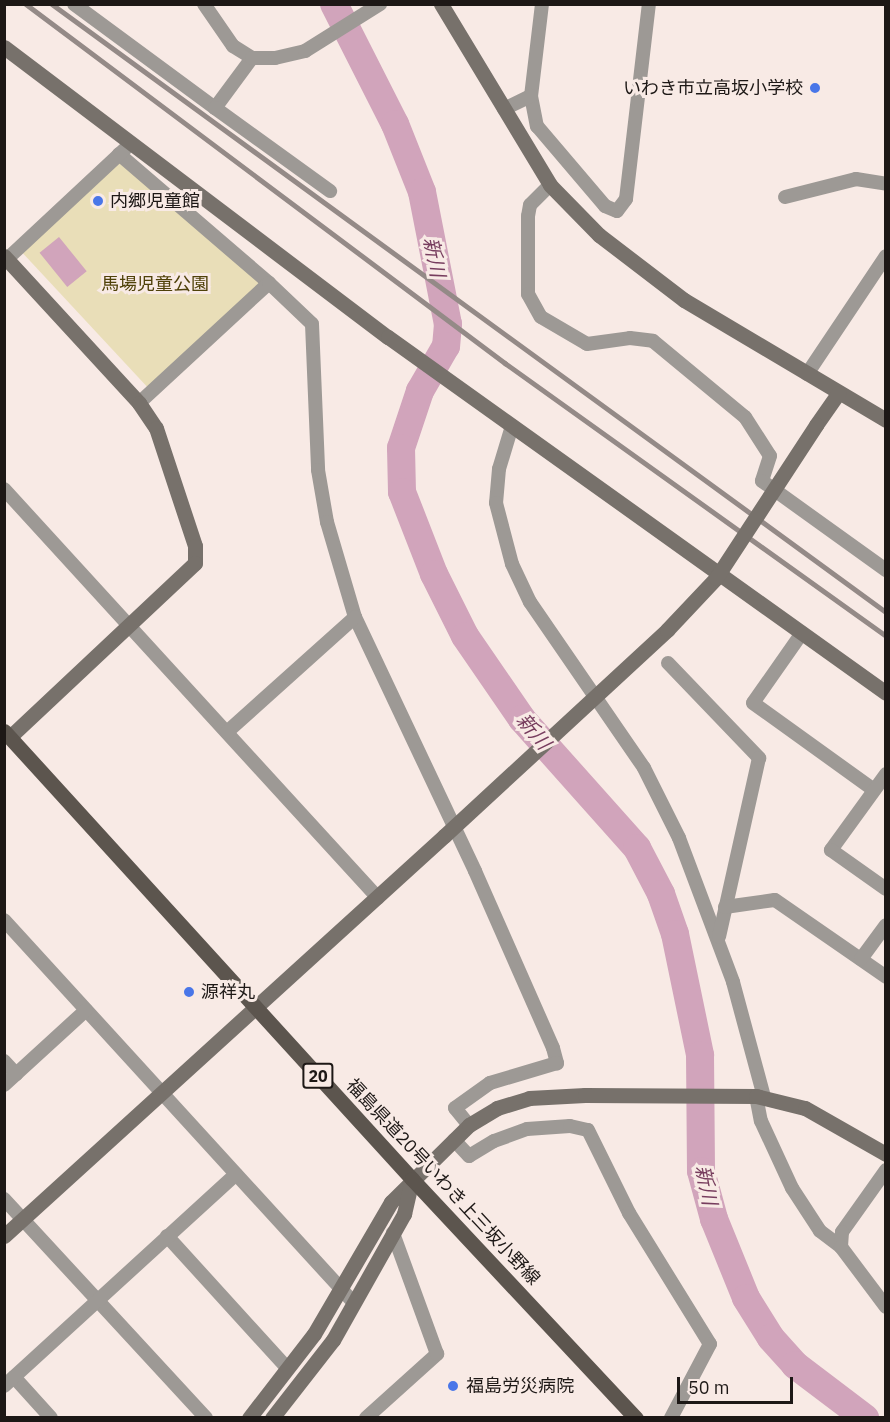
<!DOCTYPE html>
<html>
<head>
<meta charset="utf-8">
<style>
	body { margin:0 }
	#map { position:relative; width:890px; height:1422px; overflow:hidden; background:#f8eae5; font-family:"IBM Plex Sans","Noto Sans JP",sans-serif }
	div>[style] { position:absolute }
	.green>* { inset:0; background:#e9deb8 }
	.water>* { inset:0; background:#d1a4bb; transform-origin:0 0 }
	.river>* { height:28px; margin:-14px; padding:0 14px; transform-origin:14px; border-radius:14px; background:#d1a4bb }
	.street>* { height:14px; margin:-7px; padding:0 7px; transform-origin:7px; border-radius:7px; background:#9d9995 }
	.secondary>* { height:15px; margin:-7.5px; padding:0 7.5px; transform-origin:7.5px; border-radius:7.5px; background:#77716b }
	.primary>* { height:15px; margin:-7.5px; padding:0 7.5px; transform-origin:7.5px; border-radius:7.5px; background:#5c554e }
	.rail>* { height:4.5px; margin:-2.25px; padding:0 2.25px; transform-origin:2.25px; border-radius:2.25px; background:#948a87 }
	.secondary-bridge>* { height:15px; margin:-7.5px; padding:0 7.5px; transform-origin:7.5px; border-radius:7.5px; background:#77716b }
	.dots>* { width:16px; height:16px; translate:-50% -50%; box-sizing:border-box; border:3px solid #f8eae5; border-radius:50% }
	span { translate:-50% -50%; white-space:nowrap; text-align:center; line-height:1.15; -webkit-text-stroke:6px #f8eae5; paint-order:stroke }
	.shield-label span { padding:2px 4px; background:#f8eae5; border:2px solid; border-radius:4px; -webkit-text-stroke-width:0 }
	.shield-label { font-size:16px; color:#1d1816; font-weight:700 }
	.poi-label { font-size:18px; color:#1d1816 }
	.right { translate:-100% -50%; text-align:right }
	.left { translate:0 -50%; text-align:left }
	.park-label { font-size:18px; color:#4f4109 }
	.street-label { font-size:18px; color:#1d1816 }
	.water-label { font-size:20px; color:#773d5e; font-style:italic }
	.frame { position:absolute; inset:0; border:6px solid #1d1816; pointer-events:none }
	.scale { position:absolute; left:677px; top:1377px; width:116px; height:27px; box-sizing:border-box; border:3px solid #1d1816; border-top:0; padding-left:8px; font-size:18px; line-height:21px; white-space:nowrap; color:#1d1816; -webkit-text-stroke:4px #f8eae5; paint-order:stroke }
</style>
</head>
<body>
<div id="map">
	<div class="green">
		<div style="clip-path:polygon(119px 154px,269px 283px,151px 391px,18px 248px)"></div>
	</div>
	<div class="water">
		<div style="left:59px;top:237px;width:44px;height:25px;rotate:51deg"></div>
	</div>
	<div class="river">
		<div style="left:334px;top:4px;width:135px;rotate:63.1deg"></div>
		<div style="left:395px;top:124px;width:73px;rotate:68.3deg"></div>
		<div style="left:422px;top:192px;width:135px;rotate:78.9deg"></div>
		<div style="left:448px;top:324px;width:22px;rotate:95deg"></div>
		<div style="left:446px;top:346px;width:52px;rotate:120deg"></div>
		<div style="left:420px;top:391px;width:60px;rotate:108.4deg"></div>
		<div style="left:401px;top:448px;width:44px;rotate:88.7deg"></div>
		<div style="left:402px;top:492px;width:88px;rotate:68.7deg"></div>
		<div style="left:434px;top:574px;width:69px;rotate:63.4deg"></div>
		<div style="left:465px;top:636px;width:101px;rotate:55.5deg"></div>
		<div style="left:522px;top:719px;width:173px;rotate:48.3deg"></div>
		<div style="left:637px;top:848px;width:52px;rotate:62.4deg"></div>
		<div style="left:661px;top:894px;width:42px;rotate:70.7deg"></div>
		<div style="left:675px;top:934px;width:124px;rotate:78.3deg"></div>
		<div style="left:700px;top:1055px;width:116px;rotate:89.5deg"></div>
		<div style="left:701px;top:1171px;width:50px;rotate:74.8deg"></div>
		<div style="left:714px;top:1219px;width:85px;rotate:67.9deg"></div>
		<div style="left:746px;top:1298px;width:47px;rotate:58deg"></div>
		<div style="left:771px;top:1338px;width:36px;rotate:48deg"></div>
		<div style="left:795px;top:1365px;width:88px;rotate:37.1deg"></div>
	</div>
	<div class="street">
		<div style="left:74px;top:4px;width:175px;rotate:36.4deg"></div>
		<div style="left:215px;top:108px;width:62px;rotate:-53.5deg"></div>
		<div style="left:204px;top:4px;width:51px;rotate:55.4deg"></div>
		<div style="left:233px;top:46px;width:22px;rotate:32deg"></div>
		<div style="left:252px;top:58px;width:23px"></div>
		<div style="left:275px;top:58px;width:31px;rotate:-13deg"></div>
		<div style="left:305px;top:51px;width:89px;rotate:-32.1deg"></div>
		<div style="left:542px;top:4px;width:93px;rotate:96.8deg"></div>
		<div style="left:531px;top:96px;width:31px;rotate:79deg"></div>
		<div style="left:537px;top:126px;width:105px;rotate:49.6deg"></div>
		<div style="left:605px;top:206px;width:13px;rotate:23deg"></div>
		<div style="left:617px;top:211px;width:15px;rotate:-53deg"></div>
		<div style="left:626px;top:199px;width:196px;rotate:-83.3deg"></div>
		<div style="left:215px;top:108px;width:142px;rotate:35.8deg"></div>
		<div style="left:504px;top:109px;width:30px;rotate:-26deg"></div>
		<div style="left:119px;top:154px;width:198px;rotate:40.7deg"></div>
		<div style="left:269px;top:283px;width:177px;rotate:137.3deg"></div>
		<div style="left:550px;top:185px;width:28px;rotate:135deg"></div>
		<div style="left:530px;top:205px;width:11px;rotate:100deg"></div>
		<div style="left:528px;top:216px;width:78px;rotate:90deg"></div>
		<div style="left:528px;top:294px;width:26px;rotate:61deg"></div>
		<div style="left:541px;top:317px;width:53px;rotate:30.4deg"></div>
		<div style="left:587px;top:344px;width:43px;rotate:-7.9deg"></div>
		<div style="left:630px;top:338px;width:23px;rotate:7deg"></div>
		<div style="left:653px;top:341px;width:119px;rotate:39.6deg"></div>
		<div style="left:745px;top:417px;width:46px;rotate:57.3deg"></div>
		<div style="left:770px;top:456px;width:26px;rotate:108deg"></div>
		<div style="left:762px;top:481px;width:153px;rotate:35.7deg"></div>
		<div style="left:785px;top:197px;width:73px;rotate:-14.2deg"></div>
		<div style="left:856px;top:179px;width:30px;rotate:9deg"></div>
		<div style="left:7px;top:259px;width:163px;rotate:-43deg"></div>
		<div style="left:269px;top:283px;width:59px;rotate:43.6deg"></div>
		<div style="left:312px;top:324px;width:146px;rotate:87.6deg"></div>
		<div style="left:318px;top:470px;width:53px;rotate:80.2deg"></div>
		<div style="left:327px;top:522px;width:99px;rotate:73.6deg"></div>
		<div style="left:355px;top:617px;width:281px;rotate:64.7deg"></div>
		<div style="left:475px;top:871px;width:193px;rotate:66.2deg"></div>
		<div style="left:553px;top:1048px;width:16px;rotate:75deg"></div>
		<div style="left:557px;top:1063px;width:70px;rotate:163.4deg"></div>
		<div style="left:490px;top:1083px;width:43px;rotate:144.5deg"></div>
		<div style="left:455px;top:1108px;width:22px;rotate:51deg"></div>
		<div style="left:807px;top:374px;width:142px;rotate:-56.2deg"></div>
		<div style="left:512px;top:426px;width:45px;rotate:106.8deg"></div>
		<div style="left:499px;top:469px;width:34px;rotate:95deg"></div>
		<div style="left:496px;top:503px;width:63px;rotate:75.3deg"></div>
		<div style="left:512px;top:564px;width:42px;rotate:64.7deg"></div>
		<div style="left:530px;top:602px;width:201px;rotate:55.5deg"></div>
		<div style="left:644px;top:768px;width:78px;rotate:63.4deg"></div>
		<div style="left:679px;top:838px;width:154px;rotate:69.4deg"></div>
		<div style="left:733px;top:982px;width:119px;rotate:74.9deg"></div>
		<div style="left:4px;top:489px;width:554px;rotate:47.56deg"></div>
		<div style="left:802px;top:633px;width:85px;rotate:125deg"></div>
		<div style="left:753px;top:703px;width:149px;rotate:35.7deg"></div>
		<div style="left:668px;top:663px;width:132px;rotate:46.2deg"></div>
		<div style="left:759px;top:758px;width:183px;rotate:102.6deg"></div>
		<div style="left:227px;top:732px;width:172px;rotate:-41.9deg"></div>
		<div style="left:886px;top:774px;width:94px;rotate:125.9deg"></div>
		<div style="left:831px;top:850px;width:67px;rotate:35.3deg"></div>
		<div style="left:725px;top:907px;width:50px;rotate:-8deg"></div>
		<div style="left:775px;top:900px;width:135px;rotate:34.7deg"></div>
		<div style="left:4px;top:920px;width:519px;rotate:47.58deg"></div>
		<div style="left:861px;top:959px;width:42px;rotate:-53.7deg"></div>
		<div style="left:4px;top:1061px;width:18px;rotate:47deg"></div>
		<div style="left:4px;top:1085px;width:111px;rotate:-42.4deg"></div>
		<div style="left:756px;top:1096px;width:25px;rotate:79deg"></div>
		<div style="left:761px;top:1121px;width:74px;rotate:65.2deg"></div>
		<div style="left:792px;top:1188px;width:51px;rotate:56.9deg"></div>
		<div style="left:820px;top:1231px;width:26px;rotate:37deg"></div>
		<div style="left:454px;top:1140px;width:22px;rotate:47deg"></div>
		<div style="left:469px;top:1156px;width:29px;rotate:-31deg"></div>
		<div style="left:494px;top:1141px;width:35px;rotate:-20deg"></div>
		<div style="left:527px;top:1129px;width:43px;rotate:-4deg"></div>
		<div style="left:570px;top:1126px;width:18px;rotate:13deg"></div>
		<div style="left:588px;top:1130px;width:93px;rotate:63.7deg"></div>
		<div style="left:629px;top:1213px;width:154px;rotate:58.3deg"></div>
		<div style="left:710px;top:1344px;width:84px;rotate:117.8deg"></div>
		<div style="left:886px;top:1170px;width:76px;rotate:125.4deg"></div>
		<div style="left:842px;top:1232px;width:15px;rotate:94deg"></div>
		<div style="left:841px;top:1247px;width:75px;rotate:53.1deg"></div>
		<div style="left:4px;top:1199px;width:298px;rotate:47.3deg"></div>
		<div style="left:167px;top:1236px;width:178px;rotate:47.7deg"></div>
		<div style="left:14px;top:1377px;width:55px;rotate:47.9deg"></div>
		<div style="left:4px;top:1386px;width:314px;rotate:-42.4deg"></div>
		<div style="left:366px;top:1418px;width:96px;rotate:-42deg"></div>
		<div style="left:437px;top:1354px;width:129px;rotate:-110deg"></div>
	</div>
	<div class="secondary">
		<div style="left:441px;top:4px;width:211px;rotate:58.9deg"></div>
		<div style="left:550px;top:185px;width:70px;rotate:45.6deg"></div>
		<div style="left:599px;top:235px;width:107px;rotate:37.4deg"></div>
		<div style="left:684px;top:300px;width:235px;rotate:30.7deg"></div>
		<div style="left:4px;top:47px;width:481px;rotate:37.1deg"></div>
		<div style="left:388px;top:337px;width:612px;rotate:35.56deg"></div>
		<div style="left:4px;top:256px;width:200px;rotate:47.4deg"></div>
		<div style="left:139px;top:403px;width:30px;rotate:56deg"></div>
		<div style="left:156px;top:428px;width:124px;rotate:71.7deg"></div>
		<div style="left:195px;top:546px;width:17px;rotate:90deg"></div>
		<div style="left:195px;top:563px;width:254px;rotate:136.8deg"></div>
		<div style="left:816px;top:425px;width:39px;rotate:-55deg"></div>
		<div style="left:4px;top:1236px;width:595px;rotate:-42.27deg"></div>
		<div style="left:249px;top:1418px;width:106px;rotate:-52.3deg"></div>
		<div style="left:314px;top:1334px;width:153px;rotate:-59.7deg"></div>
		<div style="left:391px;top:1202px;width:110px;rotate:-44.6deg"></div>
		<div style="left:469px;top:1125px;width:33px;rotate:-31deg"></div>
		<div style="left:497px;top:1108px;width:34px;rotate:-17deg"></div>
		<div style="left:529px;top:1098px;width:56px;rotate:-3.1deg"></div>
		<div style="left:585px;top:1095px;width:171px;rotate:0.3deg"></div>
		<div style="left:756px;top:1096px;width:50px;rotate:13.8deg"></div>
		<div style="left:805px;top:1108px;width:93px;rotate:29.6deg"></div>
		<div style="left:272px;top:1418px;width:99px;rotate:-52deg"></div>
		<div style="left:333px;top:1340px;width:145px;rotate:-60.6deg"></div>
		<div style="left:404px;top:1214px;width:36px;rotate:-77deg"></div>
	</div>
	<div class="primary">
		<div style="left:4px;top:731px;width:606px;rotate:47.68deg"></div>
		<div style="left:412px;top:1179px;width:328px;rotate:46.9deg"></div>
	</div>
	<div class="rail">
		<div style="left:26px;top:4px;width:599px;rotate:36.85deg"></div>
		<div style="left:505px;top:363px;width:469px;rotate:35.6deg"></div>
		<div style="left:52px;top:4px;width:1032px;rotate:36.09deg"></div>
	</div>
	<div class="secondary-bridge">
		<div style="left:444px;top:836px;width:304px;rotate:-42.7deg"></div>
		<div style="left:667px;top:630px;width:71px;rotate:-46.7deg"></div>
		<div style="left:716px;top:578px;width:183px;rotate:-56.8deg"></div>
	</div>
	<div class="dots">
		<div style="left:815px;top:88px;background:#4976e8"></div>
		<div style="left:98px;top:201px;background:#4976e8"></div>
		<div style="left:189px;top:992px;background:#4976e8"></div>
		<div style="left:453px;top:1386px;background:#4976e8"></div>
	</div>
	<div class="shield-label">
		<span style="left:318px;top:1076px">20</span>
	</div>
	<div class="poi-label">
		<span class="right" style="left:803px;top:88px">いわき市立高坂小学校</span>
		<span class="left" style="left:110px;top:201px">内郷児童館</span>
		<span class="left" style="left:201px;top:992px">源祥丸</span>
		<span class="left" style="left:466px;top:1386px">福島労災病院</span>
	</div>
	<div class="park-label">
		<span style="left:155px;top:284px">馬場児童公園</span>
	</div>
	<div class="street-label">
		<span style="left:443px;top:1182px;rotate:47deg">福島県道20号いわき上三坂小野線</span>
	</div>
	<div class="water-label">
		<span style="left:435px;top:257px;rotate:79deg">新川</span>
		<span style="left:534px;top:731px;rotate:50deg">新川</span>
		<span style="left:707px;top:1185px;rotate:79deg">新川</span>
	</div>
	<div class="frame"></div>
	<div class="scale">50 m</div>
</div>
</body>
</html>
